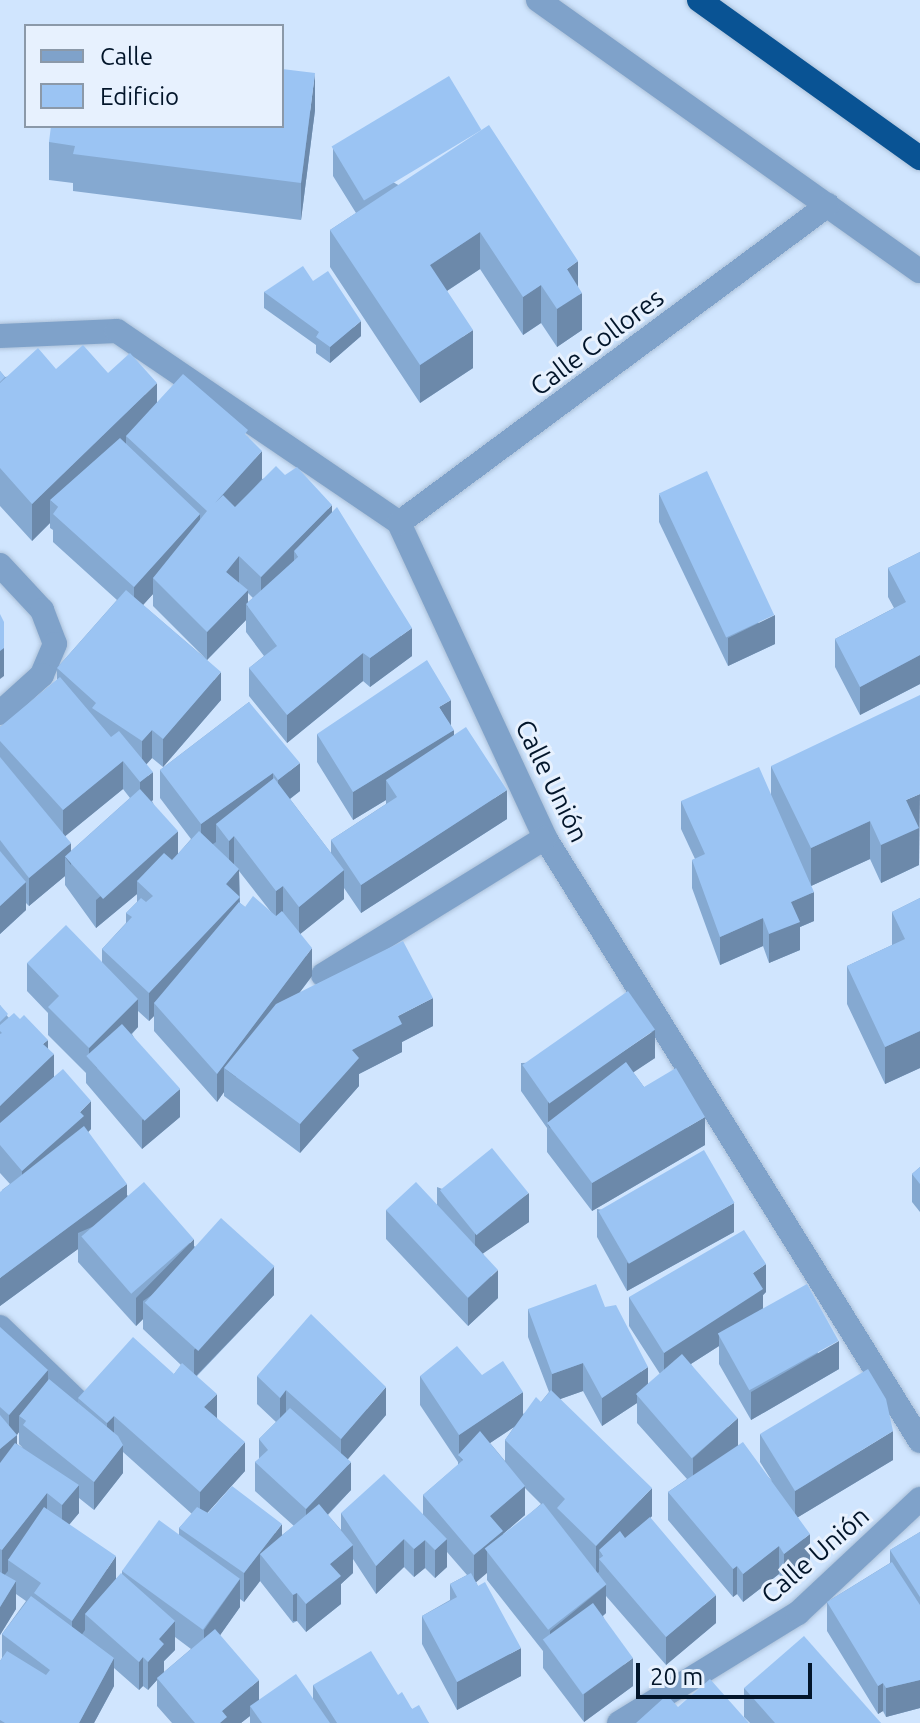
<!DOCTYPE html>
<html>
<head>
<meta charset="utf-8">
<style>
	body { margin:0 }
	#map { position:relative; width:920px; height:1723px; overflow:hidden; background:#d0e5fe; font-family:Ubuntu,sans-serif }
	div>[style] { position:absolute }
	.roads { filter:drop-shadow(0 0 2px #abc0d8) drop-shadow(0 0 2px #abc0d8) }
	.minor>* { height:24px; margin:-12px; padding:0 12px; transform-origin:12px; border-radius:12px; background:#7fa2ca }
	.highway>* { height:24px; margin:-12px; padding:0 12px; transform-origin:12px; border-radius:12px; background:#095394 }
	.wall>* { inset:0; background:#85a9d1 }
	.shaded-wall>* { inset:0; background:#6c89aa; transform-origin:0 0 }
	.building>* { inset:0; background:#9bc4f3; transform-origin:0 0 }
	span { translate:-50% -50%; white-space:nowrap; text-align:center; line-height:1.15; -webkit-text-stroke:6px #e7f1fe; paint-order:stroke }
	.street-label { font-size:26px; color:#02152a }
	.legend { position:absolute; left:24px; top:24px; width:260px; height:104px; box-sizing:border-box; background:#e7f1fe; border:2px solid #8b99a9; margin:0; padding:10px 14px; list-style:none; font-size:24px; color:#02152a }
	.legend li { display:flex; align-items:center; gap:16px; height:40px }
	.legend b { width:40px; border:2px solid #8b99a9 }
	.scale { position:absolute; left:636px; top:1663px; width:176px; height:36px; box-sizing:border-box; border:4px solid #02152a; border-top:0; padding-left:10px; font-size:24px; line-height:28px; white-space:nowrap; color:#02152a; -webkit-text-stroke:6px #e7f1fe; paint-order:stroke }
</style>
</head>
<body>
<div id="map">
	<div class="roads">
		<div class="minor">
			<div style="left:538px;top:0;width:468px;rotate:35.4deg"></div>
			<div style="left:0;top:336px;width:117px;rotate:-2.4deg"></div>
			<div style="left:117px;top:331px;width:341px;rotate:34.2deg"></div>
			<div style="left:399px;top:523px;width:347px;rotate:65.1deg"></div>
			<div style="left:545px;top:838px;width:710px;rotate:58.12deg"></div>
			<div style="left:399px;top:523px;width:534px;rotate:-36.55deg"></div>
			<div style="left:0;top:565px;width:62px;rotate:47deg"></div>
			<div style="left:42px;top:610px;width:36px;rotate:69deg"></div>
			<div style="left:55px;top:644px;width:34px;rotate:113deg"></div>
			<div style="left:42px;top:675px;width:57px;rotate:137.9deg"></div>
			<div style="left:323px;top:975px;width:261px;rotate:-31.7deg"></div>
			<div style="left:0;top:1327px;width:107px;rotate:43.9deg"></div>
			<div style="left:619px;top:1723px;width:210px;rotate:-31.6deg"></div>
			<div style="left:798px;top:1613px;width:167px;rotate:-43.1deg"></div>
		</div>
		<div class="highway">
			<div style="left:699px;top:0;width:272px;rotate:35.6deg"></div>
		</div>
	</div>
	<div class="wall">
		<div style="clip-path:polygon(315px 110px,301px 220px,73px 191px,73px 183px,49px 180px,49px 142px)"></div>
		<div style="clip-path:polygon(333px 148px,578px 287px,582px 330px,557px 347px,541px 323px,523px 335px,480px 269px,447px 291px,473px 368px,420px 403px,330px 267px,330px 230px,356px 213px,333px 176px)"></div>
		<div style="clip-path:polygon(313px 281px,361px 336px,330px 363px,316px 353px,316px 345px,264px 308px,264px 292px)"></div>
		<div style="clip-path:polygon(evenodd,56px 369px,108px 373px,157px 402px,248px 437px,262px 479px,285px 475px,332px 512px,412px 656px,370px 687px,363px 681px,287px 743px,249px 696px,249px 668px,264px 656px,246px 632px,246px 620px,207px 660px,221px 700px,163px 767px,152px 758px,146px 765px,153px 800px,152px 801px,178px 854px,191px 839px,160px 798px,160px 770px,249px 702px,300px 791px,290px 799px,331px 853px,331px 840px,386px 804px,386px 800px,353px 820px,317px 762px,317px 734px,451px 726px,454px 735px,507px 819px,361px 913px,344px 888px,344px 899px,300px 934px,312px 976px,300px 992px,433px 1026px,402px 1042px,402px 1052px,359px 1074px,359px 1086px,300px 1153px,224px 1096px,224px 1092px,217px 1102px,154px 1031px,154px 1016px,149px 1021px,138px 1011px,138px 1027px,132px 1034px,180px 1117px,142px 1149px,86px 1083px,86px 1073px,48px 1035px,48px 1013px,27px 991px,27px 963px,102px 962px,102px 949px,126px 923px,126px 913px,137px 902px,137px 894px,96px 928px,65px 885px,65px 876px,29px 906px,26px 903px,26px 910px,0 934px,0 727px,57px 680px,57px 668px,117px 600px,53px 542px,53px 530px,50px 528px,50px 523px,32px 541px,0 506px,0 371px,5px 377px,56px 369px,248px 593px,253px 598px,248px 602px,248px 593px,56px 369px,153px 594px,153px 606px,206px 659px,143px 605px,153px 594px,56px 369px,123px 789px,130px 798px,71px 851px,65px 836px,123px 789px,56px 369px,239px 871px,271px 912px,245px 907px,240px 903px,239px 871px)"></div>
		<div style="clip-path:polygon(659px 494px,775px 644px,728px 666px,659px 522px)"></div>
		<div style="clip-path:polygon(920px 552px,920px 684px,860px 715px,835px 667px,835px 639px,894px 608px,888px 597px,888px 568px)"></div>
		<div style="clip-path:polygon(771px 766px,919px 832px,919px 865px,881px 883px,870px 859px,811px 886px,814px 921px,800px 927px,800px 950px,769px 963px,763px 946px,720px 965px,692px 888px,692px 860px,695px 859px,681px 829px,681px 801px,771px 796px)"></div>
		<div style="clip-path:polygon(920px 898px,920px 1068px,885px 1084px,847px 1004px,847px 966px,892px 945px,892px 912px)"></div>
		<div style="clip-path:polygon(evenodd,0 1005px,8px 1017px,48px 1048px,54px 1077px,91px 1129px,88px 1132px,127px 1195px,194px 1246px,274px 1295px,197px 1376px,217px 1418px,245px 1471px,207px 1513px,282px 1535px,294px 1526px,255px 1491px,255px 1462px,259px 1459px,259px 1439px,276px 1422px,257px 1404px,257px 1376px,386px 1415px,348px 1459px,351px 1490px,328px 1515px,341px 1530px,341px 1513px,423px 1514px,423px 1495px,458px 1465px,458px 1462px,420px 1405px,420px 1376px,482px 1375px,523px 1414px,541px 1402px,549px 1392px,528px 1337px,528px 1309px,605px 1307px,648px 1385px,660px 1374px,629px 1326px,629px 1297px,766px 1292px,763px 1295px,763px 1310px,839px 1369px,751px 1420px,719px 1364px,719px 1346px,691px 1364px,738px 1445px,772px 1481px,760px 1462px,760px 1434px,893px 1460px,798px 1517px,810px 1562px,784px 1582px,779px 1574px,743px 1602px,737px 1594px,733px 1597px,668px 1520px,668px 1492px,687px 1479px,637px 1423px,637px 1403px,602px 1426px,583px 1391px,560px 1399px,652px 1516px,650px 1518px,716px 1623px,666px 1665px,606px 1596px,606px 1613px,603px 1616px,633px 1686px,584px 1722px,543px 1668px,543px 1651px,487px 1580px,487px 1572px,476px 1582px,521px 1676px,457px 1710px,422px 1644px,422px 1616px,450px 1600px,450px 1584px,467px 1575px,447px 1552px,447px 1567px,435px 1578px,425px 1568px,414px 1577px,404px 1567px,376px 1594px,353px 1559px,353px 1573px,341px 1584px,341px 1604px,306px 1632px,297px 1621px,293px 1623px,260px 1581px,244px 1602px,240px 1599px,240px 1607px,220px 1635px,259px 1700px,313px 1699px,313px 1685px,398px 1695px,412px 1709px,429px 1723px,250px 1723px,250px 1716px,241px 1723px,172px 1723px,157px 1706px,157px 1680px,148px 1690px,143px 1686px,139px 1690px,114px 1668px,114px 1686px,94px 1723px,0 1723px,0 1661px,2px 1658px,2px 1634px,26px 1601px,16px 1594px,16px 1609px,0 1635px,0 1327px,48px 1380px,78px 1403px,78px 1398px,174px 1374px,181px 1365px,143px 1329px,143px 1319px,136px 1326px,78px 1262px,78px 1249px,0 1306px,2px 1190px,10px 1184px,0 1173px,0 1005px,514px 1427px,505px 1440px,505px 1461px,490px 1443px,514px 1427px,0 1005px,19px 1432px,19px 1444px,23px 1448px,17px 1444px,17px 1435px,19px 1432px,0 1005px,123px 1452px,192px 1514px,179px 1528px,179px 1535px,122px 1571px,122px 1574px,116px 1579px,69px 1525px,79px 1513px,79px 1498px,94px 1510px,123px 1473px,123px 1452px,0 1005px,525px 1488px,541px 1504px,503px 1537px,503px 1534px,525px 1515px,525px 1488px,0 1005px,175px 1637px,191px 1649px,164px 1672px,164px 1661px,175px 1650px,175px 1637px)"></div>
		<div style="clip-path:polygon(655px 1058px,633px 1072px,644px 1087px,705px 1145px,592px 1211px,547px 1152px,547px 1128px,521px 1091px,521px 1063px)"></div>
		<div style="clip-path:polygon(920px 1167px,920px 1212px,912px 1202px,912px 1174px)"></div>
		<div style="clip-path:polygon(437px 1187px,529px 1222px,483px 1253px,498px 1298px,468px 1326px,386px 1239px,386px 1210px,437px 1205px)"></div>
		<div style="clip-path:polygon(597px 1209px,734px 1232px,627px 1291px,597px 1237px)"></div>
		<div style="clip-path:polygon(920px 1532px,920px 1708px,886px 1717px,883px 1711px,878px 1714px,827px 1631px,827px 1602px,890px 1563px,890px 1550px)"></div>
		<div style="clip-path:polygon(744px 1688px,881px 1723px,750px 1723px,744px 1717px)"></div>
	</div>
	<div class="shaded-wall">
		<div style="clip-path:polygon(315px 73px,315px 110px,301px 220px,301px 183px)"></div>
		<div style="clip-path:polygon(480px 232px,480px 269px,430px 302px,430px 265px)"></div>
		<div style="clip-path:polygon(578px 261px,578px 295px,582px 293px,582px 330px,557px 347px,557px 309px,567px 269px)"></div>
		<div style="clip-path:polygon(541px 285px,541px 323px,523px 335px,523px 297px)"></div>
		<div style="clip-path:polygon(361px 321px,361px 336px,330px 363px,330px 347px)"></div>
		<div style="clip-path:polygon(473px 330px,473px 368px,420px 403px,420px 365px)"></div>
		<div style="clip-path:polygon(157px 383px,157px 420px,126px 436px,126px 451px,58px 507px,50px 500px,50px 523px,32px 541px,32px 504px)"></div>
		<div style="clip-path:polygon(262px 451px,262px 479px,215px 532px,215px 503px)"></div>
		<div style="clip-path:polygon(332px 505px,332px 534px,298px 557px,294px 551px,294px 572px,261px 605px,261px 577px)"></div>
		<div style="clip-path:polygon(200px 514px,200px 542px,153px 578px,153px 594px,134px 615px,134px 587px)"></div>
		<div style="clip-path:polygon(239px 556px,239px 584px,226px 572px)"></div>
		<div style="clip-path:polygon(248px 590px,248px 607px,246px 604px,246px 620px,207px 660px,207px 632px)"></div>
		<div style="clip-path:polygon(775px 615px,775px 644px,728px 666px,728px 638px)"></div>
		<div style="clip-path:polygon(4px 622px,4px 676px,0 679px,0 651px)"></div>
		<div style="clip-path:polygon(412px 628px,412px 656px,370px 687px,370px 658px)"></div>
		<div style="clip-path:polygon(363px 653px,363px 681px,287px 743px,287px 715px)"></div>
		<div style="clip-path:polygon(920px 655px,920px 684px,860px 715px,860px 687px)"></div>
		<div style="clip-path:polygon(221px 672px,221px 700px,163px 767px,163px 739px)"></div>
		<div style="clip-path:polygon(451px 700px,451px 728px,439px 707px)"></div>
		<div style="clip-path:polygon(152px 730px,152px 758px,142px 769px,142px 741px)"></div>
		<div style="clip-path:polygon(454px 730px,454px 758px,386px 780px,386px 800px,353px 820px,353px 792px)"></div>
		<div style="clip-path:polygon(123px 761px,123px 789px,63px 838px,63px 810px)"></div>
		<div style="clip-path:polygon(300px 763px,300px 791px,278px 808px,278px 780px)"></div>
		<div style="clip-path:polygon(153px 772px,153px 800px,140px 810px,140px 782px)"></div>
		<div style="clip-path:polygon(273px 773px,273px 801px,216px 824px,216px 842px,201px 852px,201px 824px)"></div>
		<div style="clip-path:polygon(507px 790px,507px 819px,361px 913px,361px 885px)"></div>
		<div style="clip-path:polygon(920px 794px,919px 865px,881px 883px,881px 845px,906px 800px)"></div>
		<div style="clip-path:polygon(870px 821px,870px 859px,811px 886px,811px 848px)"></div>
		<div style="clip-path:polygon(178px 831px,178px 859px,137px 881px,137px 894px,96px 928px,96px 900px)"></div>
		<div style="clip-path:polygon(234px 836px,234px 864px,229px 869px,229px 841px)"></div>
		<div style="clip-path:polygon(71px 843px,71px 865px,65px 857px,65px 876px,29px 906px,29px 878px)"></div>
		<div style="clip-path:polygon(239px 869px,240px 925px,154px 1003px,154px 1016px,149px 1021px,149px 993px,226px 884px)"></div>
		<div style="clip-path:polygon(344px 870px,344px 899px,299px 935px,299px 907px)"></div>
		<div style="clip-path:polygon(26px 882px,26px 910px,0 934px,0 906px)"></div>
		<div style="clip-path:polygon(283px 886px,283px 914px,276px 919px,276px 891px)"></div>
		<div style="clip-path:polygon(814px 892px,814px 921px,800px 927px,800px 950px,769px 963px,769px 934px,791px 902px)"></div>
		<div style="clip-path:polygon(763px 918px,763px 946px,720px 965px,720px 937px)"></div>
		<div style="clip-path:polygon(312px 948px,312px 976px,236px 1077px,224px 1068px,224px 1092px,217px 1102px,217px 1074px)"></div>
		<div style="clip-path:polygon(433px 998px,433px 1026px,402px 1042px,402px 1052px,359px 1074px,359px 1086px,300px 1153px,300px 1124px,352px 1050px,398px 1016px)"></div>
		<div style="clip-path:polygon(138px 999px,138px 1027px,97px 1068px,89px 1058px,89px 1048px)"></div>
		<div style="clip-path:polygon(655px 1030px,655px 1058px,550px 1128px,548px 1125px,548px 1102px)"></div>
		<div style="clip-path:polygon(920px 1031px,920px 1068px,885px 1084px,885px 1047px)"></div>
		<div style="clip-path:polygon(48px 1040px,48px 1059px,54px 1054px,54px 1082px,0 1134px,0 1106px,43px 1044px)"></div>
		<div style="clip-path:polygon(180px 1089px,180px 1117px,142px 1149px,142px 1120px)"></div>
		<div style="clip-path:polygon(91px 1101px,91px 1129px,22px 1199px,22px 1171px)"></div>
		<div style="clip-path:polygon(705px 1117px,705px 1145px,592px 1211px,592px 1183px)"></div>
		<div style="clip-path:polygon(127px 1184px,127px 1212px,78px 1233px,78px 1249px,0 1306px,0 1278px)"></div>
		<div style="clip-path:polygon(529px 1193px,529px 1222px,475px 1259px,475px 1231px)"></div>
		<div style="clip-path:polygon(734px 1203px,734px 1232px,627px 1291px,627px 1263px)"></div>
		<div style="clip-path:polygon(194px 1239px,194px 1267px,143px 1301px,143px 1319px,136px 1326px,136px 1298px)"></div>
		<div style="clip-path:polygon(766px 1264px,766px 1292px,763px 1295px,763px 1318px,719px 1335px,719px 1346px,664px 1381px,664px 1353px,753px 1273px)"></div>
		<div style="clip-path:polygon(274px 1266px,274px 1295px,194px 1378px,194px 1350px)"></div>
		<div style="clip-path:polygon(498px 1270px,498px 1298px,468px 1326px,468px 1298px)"></div>
		<div style="clip-path:polygon(839px 1341px,839px 1369px,751px 1420px,751px 1392px)"></div>
		<div style="clip-path:polygon(583px 1363px,583px 1391px,552px 1402px,552px 1374px)"></div>
		<div style="clip-path:polygon(648px 1367px,648px 1395px,637px 1395px,637px 1403px,602px 1426px,602px 1398px)"></div>
		<div style="clip-path:polygon(48px 1370px,48px 1398px,26px 1421px,19px 1416px,19px 1432px,16px 1436px,17px 1435px,17px 1463px,0 1478px,0 1449px,9px 1441px,9px 1415px)"></div>
		<div style="clip-path:polygon(386px 1387px,386px 1415px,341px 1467px,341px 1439px)"></div>
		<div style="clip-path:polygon(286px 1390px,286px 1418px,280px 1426px,280px 1398px)"></div>
		<div style="clip-path:polygon(523px 1392px,523px 1421px,463px 1461px,459px 1456px,459px 1435px)"></div>
		<div style="clip-path:polygon(217px 1394px,217px 1422px,204px 1407px)"></div>
		<div style="clip-path:polygon(114px 1416px,114px 1444px,107px 1451px,107px 1423px)"></div>
		<div style="clip-path:polygon(738px 1418px,738px 1446px,693px 1486px,693px 1458px)"></div>
		<div style="clip-path:polygon(893px 1431px,893px 1460px,795px 1519px,795px 1491px)"></div>
		<div style="clip-path:polygon(245px 1442px,245px 1471px,200px 1521px,200px 1492px)"></div>
		<div style="clip-path:polygon(123px 1445px,123px 1473px,94px 1510px,94px 1482px)"></div>
		<div style="clip-path:polygon(351px 1462px,351px 1490px,306px 1537px,306px 1509px)"></div>
		<div style="clip-path:polygon(79px 1485px,79px 1513px,62px 1533px,62px 1505px)"></div>
		<div style="clip-path:polygon(525px 1486px,525px 1515px,503px 1534px,503px 1559px,487px 1551px,487px 1573px,474px 1584px,474px 1555px,490px 1516px)"></div>
		<div style="clip-path:polygon(652px 1488px,652px 1516px,605px 1566px,603px 1556px,599px 1550px,599px 1572px,596px 1574px,596px 1546px)"></div>
		<div style="clip-path:polygon(47px 1493px,47px 1521px,8px 1560px,8px 1571px,2px 1578px,2px 1550px)"></div>
		<div style="clip-path:polygon(282px 1524px,282px 1552px,260px 1554px,260px 1581px,244px 1602px,244px 1573px)"></div>
		<div style="clip-path:polygon(810px 1534px,810px 1562px,784px 1582px,784px 1554px)"></div>
		<div style="clip-path:polygon(404px 1539px,404px 1567px,376px 1594px,376px 1566px)"></div>
		<div style="clip-path:polygon(447px 1539px,447px 1567px,435px 1578px,435px 1550px)"></div>
		<div style="clip-path:polygon(425px 1540px,425px 1568px,414px 1577px,414px 1549px)"></div>
		<div style="clip-path:polygon(353px 1545px,353px 1573px,341px 1584px,341px 1604px,306px 1632px,306px 1604px,330px 1564px)"></div>
		<div style="clip-path:polygon(779px 1546px,779px 1574px,743px 1602px,743px 1574px)"></div>
		<div style="clip-path:polygon(116px 1556px,116px 1585px,85px 1614px,85px 1630px,72px 1649px,72px 1621px)"></div>
		<div style="clip-path:polygon(737px 1566px,737px 1594px,733px 1597px,733px 1569px)"></div>
		<div style="clip-path:polygon(240px 1579px,240px 1607px,204px 1658px,204px 1630px)"></div>
		<div style="clip-path:polygon(16px 1581px,16px 1609px,0 1635px,0 1607px)"></div>
		<div style="clip-path:polygon(606px 1585px,606px 1613px,555px 1655px,550px 1648px,550px 1631px)"></div>
		<div style="left:297px;top:1593px;width:28px;height:4px;rotate:90deg"></div>
		<div style="clip-path:polygon(716px 1595px,716px 1623px,666px 1665px,666px 1637px)"></div>
		<div style="clip-path:polygon(175px 1621px,175px 1650px,164px 1661px,164px 1673px,157px 1678px,157px 1680px,148px 1690px,148px 1662px,159px 1639px)"></div>
		<div style="clip-path:polygon(521px 1648px,521px 1676px,457px 1710px,457px 1682px)"></div>
		<div style="clip-path:polygon(143px 1657px,143px 1686px,139px 1690px,139px 1662px)"></div>
		<div style="clip-path:polygon(114px 1658px,114px 1686px,94px 1723px,79px 1723px)"></div>
		<div style="clip-path:polygon(633px 1658px,633px 1686px,584px 1722px,584px 1694px)"></div>
		<div style="clip-path:polygon(259px 1680px,259px 1708px,250px 1706px,250px 1716px,241px 1723px,220px 1723px,222px 1711px)"></div>
		<div style="clip-path:polygon(920px 1680px,920px 1708px,886px 1717px,886px 1688px)"></div>
		<div style="clip-path:polygon(883px 1683px,883px 1711px,878px 1714px,878px 1686px)"></div>
	</div>
	<div class="building">
		<div style="clip-path:polygon(282px 69px,315px 73px,301px 183px,73px 154px,75px 146px,49px 142px,51px 126px,282px 126px)"></div>
		<div style="left:449px;top:76px;width:63px;height:137px;rotate:59deg"></div>
		<div style="clip-path:polygon(489px 125px,578px 261px,567px 269px,582px 293px,557px 309px,541px 285px,523px 297px,480px 232px,430px 265px,473px 330px,420px 365px,330px 230px)"></div>
		<div style="clip-path:polygon(303px 266px,313px 281px,328px 271px,361px 321px,330px 347px,316px 337px,319px 332px,264px 292px)"></div>
		<div style="clip-path:polygon(83px 345px,108px 373px,130px 353px,157px 383px,32px 504px,0 468px,0 383px,38px 348px,56px 369px)"></div>
		<div style="clip-path:polygon(0 371px,5px 377px,0 382px)"></div>
		<div style="clip-path:polygon(183px 374px,248px 430px,245px 434px,262px 451px,215px 503px,223px 495px,235px 507px,276px 466px,285px 475px,297px 467px,332px 505px,261px 577px,239px 556px,226px 572px,248px 590px,207px 632px,153px 578px,207px 511px,126px 436px)"></div>
		<div style="clip-path:polygon(120px 438px,200px 514px,134px 587px,53px 514px,58px 507px,50px 500px)"></div>
		<div style="left:707px;top:471px;width:159px;height:53px;rotate:65deg"></div>
		<div style="clip-path:polygon(337px 507px,412px 628px,370px 658px,363px 653px,287px 715px,249px 668px,277px 646px,246px 604px,298px 557px,294px 551px)"></div>
		<div style="clip-path:polygon(920px 552px,920px 655px,860px 687px,835px 639px,906px 602px,888px 568px)"></div>
		<div style="clip-path:polygon(126px 590px,221px 672px,163px 739px,152px 730px,142px 741px,92px 708px,96px 703px,57px 668px)"></div>
		<div style="clip-path:polygon(0 614px,4px 622px,4px 648px,0 651px)"></div>
		<div style="clip-path:polygon(427px 660px,451px 700px,439px 707px,454px 730px,353px 792px,317px 734px)"></div>
		<div style="clip-path:polygon(60px 677px,111px 737px,119px 731px,153px 772px,140px 782px,123px 761px,63px 810px,0 741px,0 727px)"></div>
		<div style="clip-path:polygon(920px 695px,920px 794px,906px 800px,919px 828px,881px 845px,870px 821px,811px 848px,771px 766px)"></div>
		<div style="clip-path:polygon(249px 702px,300px 763px,278px 780px,273px 773px,201px 824px,160px 770px)"></div>
		<div style="clip-path:polygon(466px 727px,507px 790px,361px 885px,331px 840px,397px 797px,386px 780px)"></div>
		<div style="clip-path:polygon(0 757px,71px 843px,29px 878px,0 840px)"></div>
		<div style="clip-path:polygon(759px 767px,814px 892px,791px 902px,800px 922px,769px 934px,763px 918px,720px 937px,692px 860px,705px 854px,681px 801px)"></div>
		<div style="clip-path:polygon(274px 778px,344px 870px,299px 907px,283px 886px,276px 891px,234px 836px,229px 841px,216px 824px)"></div>
		<div style="left:140px;top:789px;width:57px;height:101px;rotate:48deg"></div>
		<div style="clip-path:polygon(199px 831px,239px 869px,226px 884px,240px 897px,149px 993px,102px 949px,132px 917px,126px 913px,141px 898px,146px 902px,153px 896px,137px 881px,164px 853px,172px 860px)"></div>
		<div style="clip-path:polygon(0 851px,26px 882px,0 906px)"></div>
		<div style="clip-path:polygon(253px 896px,276px 916px,282px 911px,312px 948px,217px 1074px,154px 1003px,239px 902px,245px 907px)"></div>
		<div style="clip-path:polygon(920px 898px,920px 1031px,885px 1047px,847px 966px,905px 939px,892px 912px)"></div>
		<div style="clip-path:polygon(66px 925px,138px 999px,89px 1048px,48px 1007px,59px 996px,27px 963px)"></div>
		<div style="clip-path:polygon(403px 941px,433px 998px,398px 1016px,402px 1024px,352px 1050px,359px 1058px,300px 1124px,224px 1068px,276px 1004px)"></div>
		<div style="left:628px;top:991px;width:47px;height:129px;rotate:55deg"></div>
		<div style="clip-path:polygon(0 1005px,8px 1014px,0 1022px)"></div>
		<div style="clip-path:polygon(14px 1013px,20px 1019px,24px 1015px,48px 1040px,43px 1044px,54px 1054px,0 1106px,0 1034px,2px 1033px,0 1031px,0 1025px)"></div>
		<div style="left:122px;top:1024px;width:87px;height:48px;rotate:48deg"></div>
		<div style="clip-path:polygon(626px 1062px,644px 1087px,676px 1068px,705px 1117px,592px 1183px,547px 1123px)"></div>
		<div style="clip-path:polygon(63px 1069px,91px 1101px,80px 1112px,84px 1116px,22px 1171px,0 1145px,0 1123px)"></div>
		<div style="clip-path:polygon(84px 1126px,127px 1184px,0 1278px,0 1192px)"></div>
		<div style="left:492px;top:1148px;width:58px;height:67px;rotate:51deg"></div>
		<div style="left:704px;top:1150px;width:61px;height:122px;rotate:60deg"></div>
		<div style="clip-path:polygon(920px 1167px,920px 1184px,912px 1174px)"></div>
		<div style="left:144px;top:1182px;width:76px;height:83px;rotate:49deg"></div>
		<div style="left:416px;top:1182px;width:120px;height:41px;rotate:47deg"></div>
		<div style="left:221px;top:1218px;width:72px;height:114px;rotate:42deg"></div>
		<div style="clip-path:polygon(744px 1230px,766px 1264px,753px 1273px,763px 1289px,664px 1353px,629px 1297px)"></div>
		<div style="clip-path:polygon(596px 1284px,605px 1307px,616px 1305px,648px 1367px,602px 1398px,583px 1363px,552px 1374px,528px 1309px)"></div>
		<div style="left:807px;top:1284px;width:65px;height:102px;rotate:61deg"></div>
		<div style="clip-path:polygon(311px 1314px,386px 1387px,341px 1439px,286px 1390px,280px 1398px,257px 1376px)"></div>
		<div style="clip-path:polygon(0 1327px,48px 1370px,9px 1415px,0 1407px)"></div>
		<div style="clip-path:polygon(133px 1337px,174px 1374px,182px 1363px,217px 1394px,204px 1407px,245px 1442px,200px 1492px,114px 1416px,107px 1423px,78px 1398px)"></div>
		<div style="clip-path:polygon(457px 1346px,482px 1375px,503px 1361px,523px 1392px,459px 1435px,420px 1376px)"></div>
		<div style="left:682px;top:1354px;width:85px;height:61px;rotate:49deg"></div>
		<div style="clip-path:polygon(868px 1369px,886px 1399px,893px 1431px,795px 1491px,760px 1434px)"></div>
		<div style="clip-path:polygon(49px 1379px,118px 1436px,123px 1445px,94px 1482px,23px 1425px,26px 1421px,19px 1416px)"></div>
		<div style="clip-path:polygon(551px 1390px,652px 1488px,596px 1546px,557px 1508px,565px 1499px,505px 1440px,536px 1397px,541px 1402px)"></div>
		<div style="clip-path:polygon(290px 1408px,351px 1462px,306px 1509px,255px 1462px,268px 1450px,259px 1439px)"></div>
		<div style="clip-path:polygon(0 1415px,17px 1435px,0 1449px)"></div>
		<div style="clip-path:polygon(480px 1431px,525px 1486px,490px 1516px,503px 1531px,474px 1555px,423px 1495px,463px 1460px,458px 1455px)"></div>
		<div style="clip-path:polygon(743px 1442px,810px 1534px,784px 1554px,779px 1546px,743px 1574px,737px 1566px,733px 1569px,668px 1492px)"></div>
		<div style="clip-path:polygon(15px 1443px,79px 1485px,62px 1505px,47px 1493px,2px 1550px,0 1549px,0 1463px)"></div>
		<div style="clip-path:polygon(384px 1474px,447px 1539px,435px 1550px,425px 1540px,414px 1549px,404px 1539px,376px 1566px,341px 1513px)"></div>
		<div style="clip-path:polygon(232px 1486px,282px 1524px,244px 1573px,179px 1528px,197px 1507px,208px 1513px)"></div>
		<div style="left:543px;top:1503px;width:103px;height:74px;rotate:52deg"></div>
		<div style="clip-path:polygon(319px 1504px,353px 1545px,330px 1564px,341px 1576px,306px 1604px,297px 1593px,293px 1595px,260px 1554px)"></div>
		<div style="clip-path:polygon(44px 1507px,116px 1556px,72px 1621px,34px 1593px,41px 1583px,8px 1560px)"></div>
		<div style="clip-path:polygon(650px 1517px,716px 1595px,666px 1637px,599px 1559px,603px 1556px,599px 1550px,620px 1531px,625px 1538px)"></div>
		<div style="left:159px;top:1520px;width:100px;height:63px;rotate:36deg"></div>
		<div style="clip-path:polygon(920px 1532px,920px 1597px,890px 1550px)"></div>
		<div style="clip-path:polygon(892px 1562px,920px 1605px,920px 1680px,886px 1688px,883px 1683px,878px 1686px,827px 1602px)"></div>
		<div style="clip-path:polygon(0 1572px,16px 1581px,0 1607px)"></div>
		<div style="clip-path:polygon(121px 1573px,175px 1621px,159px 1639px,164px 1644px,148px 1662px,143px 1657px,139px 1662px,85px 1614px)"></div>
		<div style="clip-path:polygon(471px 1573px,478px 1586px,485px 1582px,521px 1648px,457px 1682px,422px 1616px,457px 1597px,450px 1584px)"></div>
		<div style="clip-path:polygon(31px 1596px,114px 1658px,79px 1723px,5px 1723px,0 1720px,0 1661px,7px 1651px,46px 1675px,50px 1670px,2px 1634px)"></div>
		<div style="left:593px;top:1603px;width:68px;height:62px;rotate:54deg"></div>
		<div style="clip-path:polygon(215px 1629px,259px 1680px,222px 1711px,227px 1717px,220px 1723px,195px 1723px,157px 1678px)"></div>
		<div style="clip-path:polygon(804px 1636px,881px 1723px,775px 1723px,744px 1688px)"></div>
		<div style="clip-path:polygon(371px 1651px,398px 1695px,402px 1692px,412px 1709px,419px 1705px,429px 1723px,337px 1723px,313px 1685px)"></div>
		<div style="clip-path:polygon(296px 1674px,330px 1723px,262px 1723px,250px 1706px)"></div>
		<div style="clip-path:polygon(710px 1679px,749px 1723px,636px 1723px,667px 1695px,678px 1707px)"></div>
	</div>
	<div class="street-label">
		<span style="left:597px;top:342px;rotate:-37deg">Calle Collores</span>
		<span style="left:552px;top:781px;rotate:64deg">Calle Unión</span>
		<span style="left:815px;top:1555px;rotate:-41deg">Calle Unión</span>
	</div>
	<ul class="legend">
	<li><b style="height:10px;background:#7fa2ca"></b>Calle</li>
	<li><b style="height:22px;background:#9bc4f3"></b>Edificio</li>
	</ul>
	<div class="scale">20 m</div>
</div>
</body>
</html>
